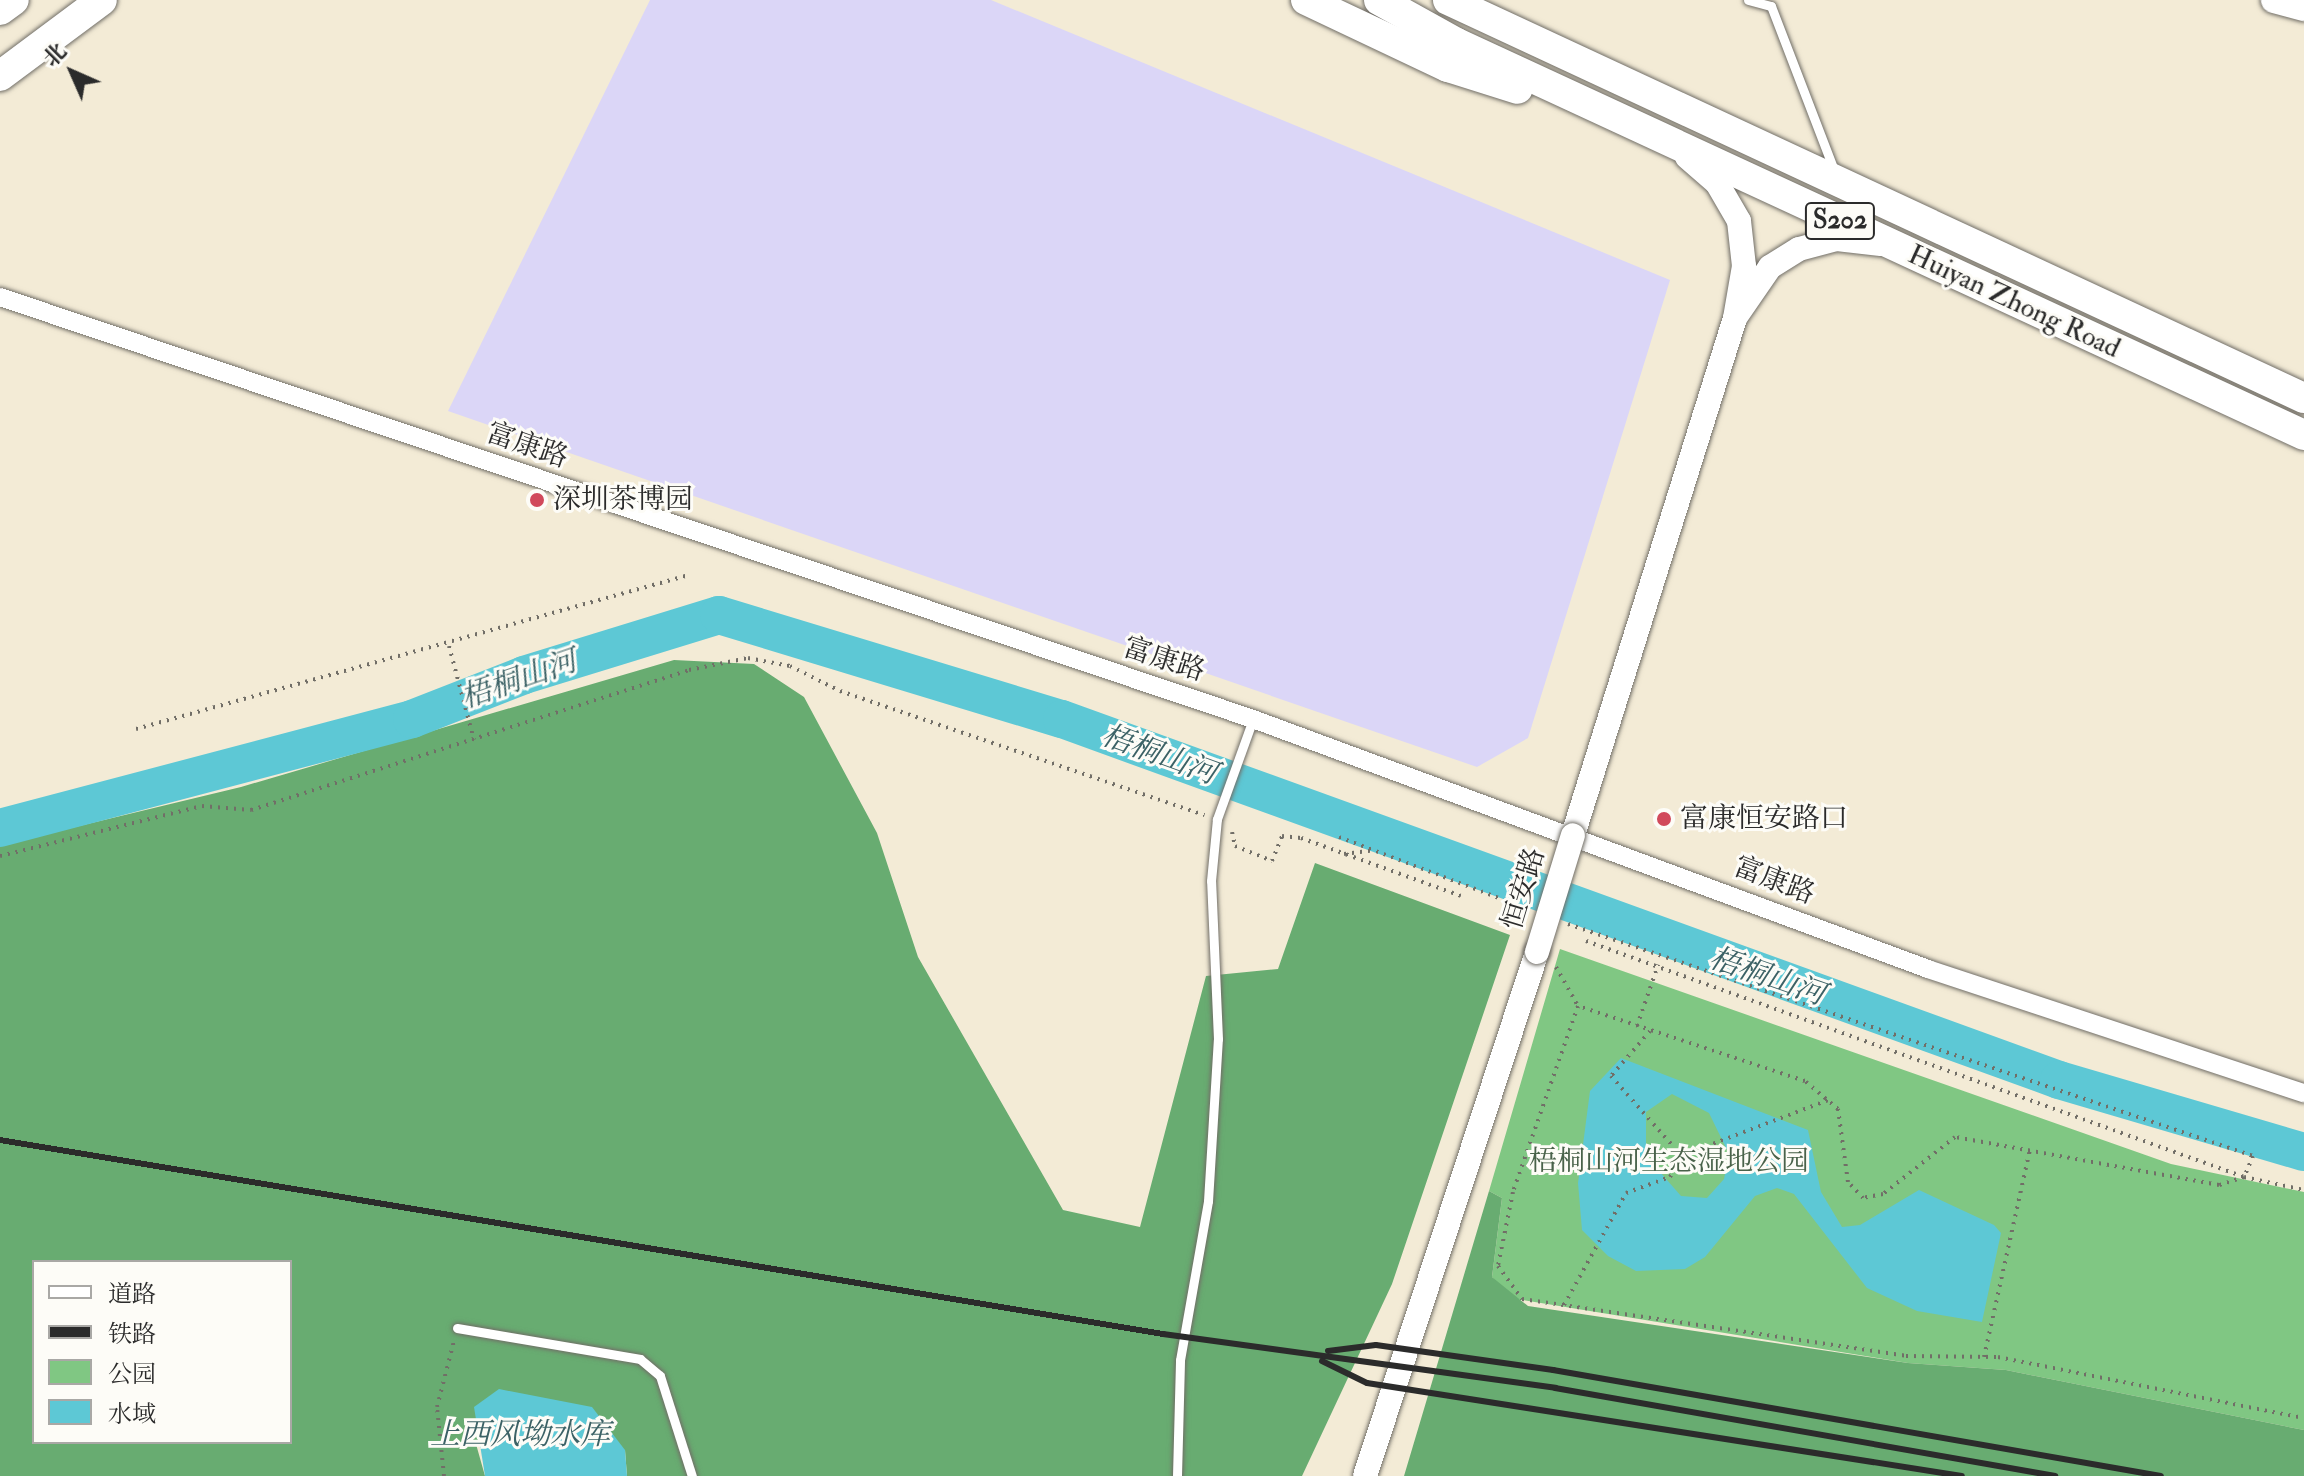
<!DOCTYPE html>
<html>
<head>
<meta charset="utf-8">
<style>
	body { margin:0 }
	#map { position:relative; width:2304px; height:1476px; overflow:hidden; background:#f3ebd6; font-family:"IM FELL Double Pica","Noto Serif SC",serif }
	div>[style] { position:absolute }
	.built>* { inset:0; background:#dbd6f7 }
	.green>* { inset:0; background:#80c783 }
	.forest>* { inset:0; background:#68ac71 }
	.water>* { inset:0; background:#5dc8d5 }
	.river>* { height:38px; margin:-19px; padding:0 19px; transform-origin:19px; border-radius:19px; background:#5dc8d5 }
	.path>* { height:4px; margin-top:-2px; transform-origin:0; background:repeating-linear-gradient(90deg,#716e67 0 2px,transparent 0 8px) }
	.roads { filter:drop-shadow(0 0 2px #716e67) drop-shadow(0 0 2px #716e67) }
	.service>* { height:9px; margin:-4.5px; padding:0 4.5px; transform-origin:4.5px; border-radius:4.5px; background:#fff }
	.minor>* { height:18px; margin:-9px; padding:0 9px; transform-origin:9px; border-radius:9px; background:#fff }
	.tertiary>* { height:24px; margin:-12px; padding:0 12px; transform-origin:12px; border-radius:12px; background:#fff }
	.secondary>* { height:26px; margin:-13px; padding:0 13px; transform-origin:13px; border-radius:13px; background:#fff }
	.primary>* { height:30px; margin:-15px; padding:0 15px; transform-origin:15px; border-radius:15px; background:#fff }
	.rail>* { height:6px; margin:-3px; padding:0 3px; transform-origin:3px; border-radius:3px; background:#2b2b2b }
	.bridges { filter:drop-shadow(0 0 2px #716e67) drop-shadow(0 0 2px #716e67) }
	.tertiary-bridge>* { height:24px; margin:-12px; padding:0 12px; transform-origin:12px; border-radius:12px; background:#fff }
	.dots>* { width:22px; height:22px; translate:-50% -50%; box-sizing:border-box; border:4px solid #fdfcf7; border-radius:50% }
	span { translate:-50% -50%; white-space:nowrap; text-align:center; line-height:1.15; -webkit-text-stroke:6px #fdfcf7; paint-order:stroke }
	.shield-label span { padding:2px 6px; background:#fdfcf7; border:2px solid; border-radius:6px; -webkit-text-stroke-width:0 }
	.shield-label { font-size:26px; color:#2b2b2b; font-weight:700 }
	.street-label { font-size:28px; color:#2b2b2b }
	.poi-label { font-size:28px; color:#2b2b2b }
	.left { translate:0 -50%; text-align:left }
	.park-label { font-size:28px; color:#49624a }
	.water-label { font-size:30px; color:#3c6266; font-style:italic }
	.legend { position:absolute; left:32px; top:1260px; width:260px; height:184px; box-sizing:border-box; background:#fdfcf7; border:2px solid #a9a8a5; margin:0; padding:10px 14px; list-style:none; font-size:24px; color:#2b2b2b }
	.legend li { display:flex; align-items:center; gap:16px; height:40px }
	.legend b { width:40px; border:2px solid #a9a8a5 }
	.north { position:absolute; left:32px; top:32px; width:80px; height:80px; -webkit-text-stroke:6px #fdfcf7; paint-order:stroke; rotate:315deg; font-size:22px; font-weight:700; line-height:32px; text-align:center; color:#2b2b2b }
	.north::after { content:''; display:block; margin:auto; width:28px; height:36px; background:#2b2b2b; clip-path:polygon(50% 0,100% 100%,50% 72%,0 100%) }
</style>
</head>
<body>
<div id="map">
	<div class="built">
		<div style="clip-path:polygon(650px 0,991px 0,1670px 280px,1528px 738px,1477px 767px,448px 411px)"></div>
	</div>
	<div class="green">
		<div style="clip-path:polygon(1560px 949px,2171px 1164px,2304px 1192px,2304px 1430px,2006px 1370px,1908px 1363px,1510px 1298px,1492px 1277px,1502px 1198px,1489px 1191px)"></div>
	</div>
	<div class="forest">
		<div style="clip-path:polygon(evenodd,674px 660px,754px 664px,804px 697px,877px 833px,918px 957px,1063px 1210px,1140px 1227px,1206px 976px,1278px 969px,1315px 863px,1510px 935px,1392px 1284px,1302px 1476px,627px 1476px,625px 1450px,476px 1444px,485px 1476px,0 1476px,0 845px,241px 787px,674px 660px,34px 1262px,290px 1262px,290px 1442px,34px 1442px,34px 1262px)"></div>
		<div style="clip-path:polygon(1489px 1191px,1502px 1198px,1492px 1277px,1528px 1306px,1908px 1363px,2006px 1370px,2304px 1430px,2304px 1476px,1404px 1476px)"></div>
	</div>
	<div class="water">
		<div style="clip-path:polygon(evenodd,1621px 1058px,1808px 1130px,1821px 1192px,1842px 1227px,1860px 1225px,1919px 1190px,1994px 1225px,2001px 1233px,1982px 1322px,1917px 1311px,1867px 1288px,1794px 1194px,1777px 1188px,1755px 1196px,1705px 1257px,1685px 1269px,1636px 1271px,1608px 1256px,1582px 1230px,1578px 1183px,1590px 1091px,1621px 1058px,1672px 1094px,1709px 1113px,1729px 1154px,1724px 1179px,1707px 1198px,1681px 1196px,1646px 1156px,1646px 1112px,1672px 1094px)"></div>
		<div style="clip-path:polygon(499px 1389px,592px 1407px,625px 1450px,627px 1476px,485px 1476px,474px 1407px)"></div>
	</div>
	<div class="river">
		<div style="left:0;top:828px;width:426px;rotate:-14.8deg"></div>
		<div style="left:412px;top:719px;width:120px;rotate:-21.4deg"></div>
		<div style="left:524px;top:675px;width:204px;rotate:-17.1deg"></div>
		<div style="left:719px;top:615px;width:358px;rotate:16.9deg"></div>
		<div style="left:1062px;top:719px;width:1060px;rotate:19.9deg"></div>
		<div style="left:2059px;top:1080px;width:255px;rotate:16.4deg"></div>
	</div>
	<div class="path">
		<div style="left:449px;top:646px;width:97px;rotate:75.1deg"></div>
		<div style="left:136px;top:729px;width:574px;rotate:-15.56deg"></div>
		<div style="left:1232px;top:832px;width:14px;rotate:78deg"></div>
		<div style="left:1235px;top:846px;width:40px;rotate:22deg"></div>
		<div style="left:1272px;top:861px;width:27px;rotate:-68deg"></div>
		<div style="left:1282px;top:836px;width:19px;rotate:6deg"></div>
		<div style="left:1301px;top:838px;width:170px;rotate:19.9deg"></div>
		<div style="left:1339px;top:837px;width:204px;rotate:20.9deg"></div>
		<div style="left:1344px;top:854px;width:32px;rotate:-7deg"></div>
		<div style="left:0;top:856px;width:208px;rotate:-13.9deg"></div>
		<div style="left:202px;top:806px;width:49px;rotate:4.7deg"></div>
		<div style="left:251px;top:810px;width:460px;rotate:-17.7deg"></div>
		<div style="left:689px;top:670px;width:60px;rotate:-11.5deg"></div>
		<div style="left:748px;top:658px;width:43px;rotate:10.8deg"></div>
		<div style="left:790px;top:666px;width:56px;rotate:26.6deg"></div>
		<div style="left:840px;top:691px;width:385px;rotate:18.8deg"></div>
		<div style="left:1568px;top:924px;width:723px;rotate:18.71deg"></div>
		<div style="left:2253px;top:1156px;width:23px;rotate:113deg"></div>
		<div style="left:2244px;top:1177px;width:26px;rotate:162deg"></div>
		<div style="left:2219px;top:1185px;width:268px;rotate:-169.7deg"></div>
		<div style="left:1955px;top:1137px;width:92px;rotate:141.6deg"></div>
		<div style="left:1883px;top:1194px;width:20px;rotate:169deg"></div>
		<div style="left:1863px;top:1198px;width:22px;rotate:-133deg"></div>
		<div style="left:1848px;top:1182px;width:74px;rotate:-97.8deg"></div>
		<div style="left:1838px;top:1109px;width:43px;rotate:-139.7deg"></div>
		<div style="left:1805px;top:1081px;width:239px;rotate:-161.7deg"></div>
		<div style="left:1586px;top:941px;width:699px;rotate:19.73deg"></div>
		<div style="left:2244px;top:1177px;width:61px;rotate:12.2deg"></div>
		<div style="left:1556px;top:967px;width:45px;rotate:60.6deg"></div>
		<div style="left:1578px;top:1006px;width:197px;rotate:109.3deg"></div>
		<div style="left:1513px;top:1192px;width:76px;rotate:101.5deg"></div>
		<div style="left:1498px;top:1266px;width:41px;rotate:54deg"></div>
		<div style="left:1522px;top:1299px;width:388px;rotate:8.4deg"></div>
		<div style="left:1906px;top:1356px;width:92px;rotate:0.6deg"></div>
		<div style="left:1998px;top:1357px;width:312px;rotate:11.3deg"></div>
		<div style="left:1637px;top:1026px;width:65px;rotate:-71deg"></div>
		<div style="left:1650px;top:1031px;width:60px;rotate:130.9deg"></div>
		<div style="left:1611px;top:1076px;width:92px;rotate:48.5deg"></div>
		<div style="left:1691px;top:1152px;width:150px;rotate:-20.7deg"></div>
		<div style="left:1564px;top:1305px;width:128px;rotate:-61deg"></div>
		<div style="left:1626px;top:1193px;width:47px;rotate:-20deg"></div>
		<div style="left:1670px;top:1177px;width:18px;rotate:-61deg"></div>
		<div style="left:1984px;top:1357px;width:212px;rotate:-77.5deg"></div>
		<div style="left:444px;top:1476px;width:69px;rotate:-95.8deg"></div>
		<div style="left:437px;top:1407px;width:68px;rotate:-75.6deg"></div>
	</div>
	<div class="roads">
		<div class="service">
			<div style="left:1748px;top:0;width:24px;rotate:15deg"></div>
			<div style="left:1771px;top:6px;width:179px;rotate:69deg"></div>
			<div style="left:457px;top:1328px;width:186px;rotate:9.6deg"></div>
			<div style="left:640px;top:1359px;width:26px;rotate:40deg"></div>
			<div style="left:660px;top:1376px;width:105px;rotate:72.3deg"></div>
			<div style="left:1177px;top:1476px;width:116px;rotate:-88.5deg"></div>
			<div style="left:1180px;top:1360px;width:161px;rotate:-80deg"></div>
			<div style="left:1208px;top:1201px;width:162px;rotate:-86.5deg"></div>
			<div style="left:1218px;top:1039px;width:158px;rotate:-92.5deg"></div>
			<div style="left:1211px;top:881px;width:62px;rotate:-84.5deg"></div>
			<div style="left:1217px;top:819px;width:106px;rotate:-70.2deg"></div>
		</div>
		<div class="minor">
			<div style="left:0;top:297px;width:1322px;rotate:18.61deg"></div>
			<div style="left:1253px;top:719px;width:720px;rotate:20.32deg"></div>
			<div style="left:1928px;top:969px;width:396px;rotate:18.3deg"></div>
		</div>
		<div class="tertiary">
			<div style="left:1687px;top:157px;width:40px;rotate:41deg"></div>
			<div style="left:1717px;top:183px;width:44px;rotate:59.9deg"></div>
			<div style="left:1739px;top:221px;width:45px;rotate:83.7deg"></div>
			<div style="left:1744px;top:266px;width:53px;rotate:99.8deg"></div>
			<div style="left:1735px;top:318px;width:62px;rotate:-55.5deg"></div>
			<div style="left:1770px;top:267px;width:34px;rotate:-32deg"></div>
			<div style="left:1799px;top:249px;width:39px;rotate:-15deg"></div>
			<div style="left:1837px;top:239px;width:44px;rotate:6.5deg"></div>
			<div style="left:1573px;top:835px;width:542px;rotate:-72.6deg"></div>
			<div style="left:1365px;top:1476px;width:552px;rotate:-71.83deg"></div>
		</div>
		<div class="secondary">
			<div style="left:2274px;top:0;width:31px;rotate:15deg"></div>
		</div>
		<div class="primary">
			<div style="left:1306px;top:0;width:157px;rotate:25.3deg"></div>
			<div style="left:1448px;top:67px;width:73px;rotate:17.4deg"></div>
			<div style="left:1379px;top:0;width:89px;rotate:28.9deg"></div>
			<div style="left:1457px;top:43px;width:933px;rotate:24.84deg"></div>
			<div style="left:1448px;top:0;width:944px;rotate:24.94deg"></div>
			<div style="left:0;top:10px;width:17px;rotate:-36deg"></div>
			<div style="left:0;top:76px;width:127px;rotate:-36.7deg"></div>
		</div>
	</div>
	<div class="rail">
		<div style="left:0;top:1140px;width:1179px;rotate:9.47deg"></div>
		<div style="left:1163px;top:1334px;width:396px;rotate:7.8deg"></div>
		<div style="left:1555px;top:1388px;width:508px;rotate:9.98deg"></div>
		<div style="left:1328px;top:1351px;width:48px;rotate:-7.1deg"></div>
		<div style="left:1376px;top:1345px;width:179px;rotate:8deg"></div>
		<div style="left:1553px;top:1370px;width:617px;rotate:9.89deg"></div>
		<div style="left:1322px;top:1361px;width:50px;rotate:26.1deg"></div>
		<div style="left:1367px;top:1383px;width:602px;rotate:8.88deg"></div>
	</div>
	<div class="bridges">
		<div class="tertiary-bridge">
			<div style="left:1537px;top:952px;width:122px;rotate:-72.9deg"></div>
		</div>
	</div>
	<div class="dots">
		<div style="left:537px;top:500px;background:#d1495b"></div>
		<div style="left:1664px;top:819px;background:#d1495b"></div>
	</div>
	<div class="shield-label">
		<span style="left:1840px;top:221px">S202</span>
	</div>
	<div class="street-label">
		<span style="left:2014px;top:302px;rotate:25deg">Huiyan Zhong Road</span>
		<span style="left:527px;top:446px;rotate:19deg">富康路</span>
		<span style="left:1164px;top:660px;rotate:18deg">富康路</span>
		<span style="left:1774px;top:881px;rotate:21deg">富康路</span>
		<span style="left:1524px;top:889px;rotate:-73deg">恒安路</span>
	</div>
	<div class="poi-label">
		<span class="left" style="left:553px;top:500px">深圳茶博园</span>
		<span class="left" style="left:1680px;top:819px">富康恒安路口</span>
	</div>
	<div class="park-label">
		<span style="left:1669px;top:1162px">梧桐山河生态湿地公园</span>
	</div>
	<div class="water-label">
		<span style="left:519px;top:680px;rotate:-19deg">梧桐山河</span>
		<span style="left:1159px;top:755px;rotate:20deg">梧桐山河</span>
		<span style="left:1767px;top:977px;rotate:19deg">梧桐山河</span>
		<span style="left:520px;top:1435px">上西风坳水库</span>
	</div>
	<ul class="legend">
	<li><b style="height:10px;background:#fff"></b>道路</li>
	<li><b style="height:10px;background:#2b2b2b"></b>铁路</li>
	<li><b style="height:22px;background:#80c783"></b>公园</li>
	<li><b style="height:22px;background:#5dc8d5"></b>水域</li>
	</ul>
	<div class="north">北</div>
</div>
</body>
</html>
